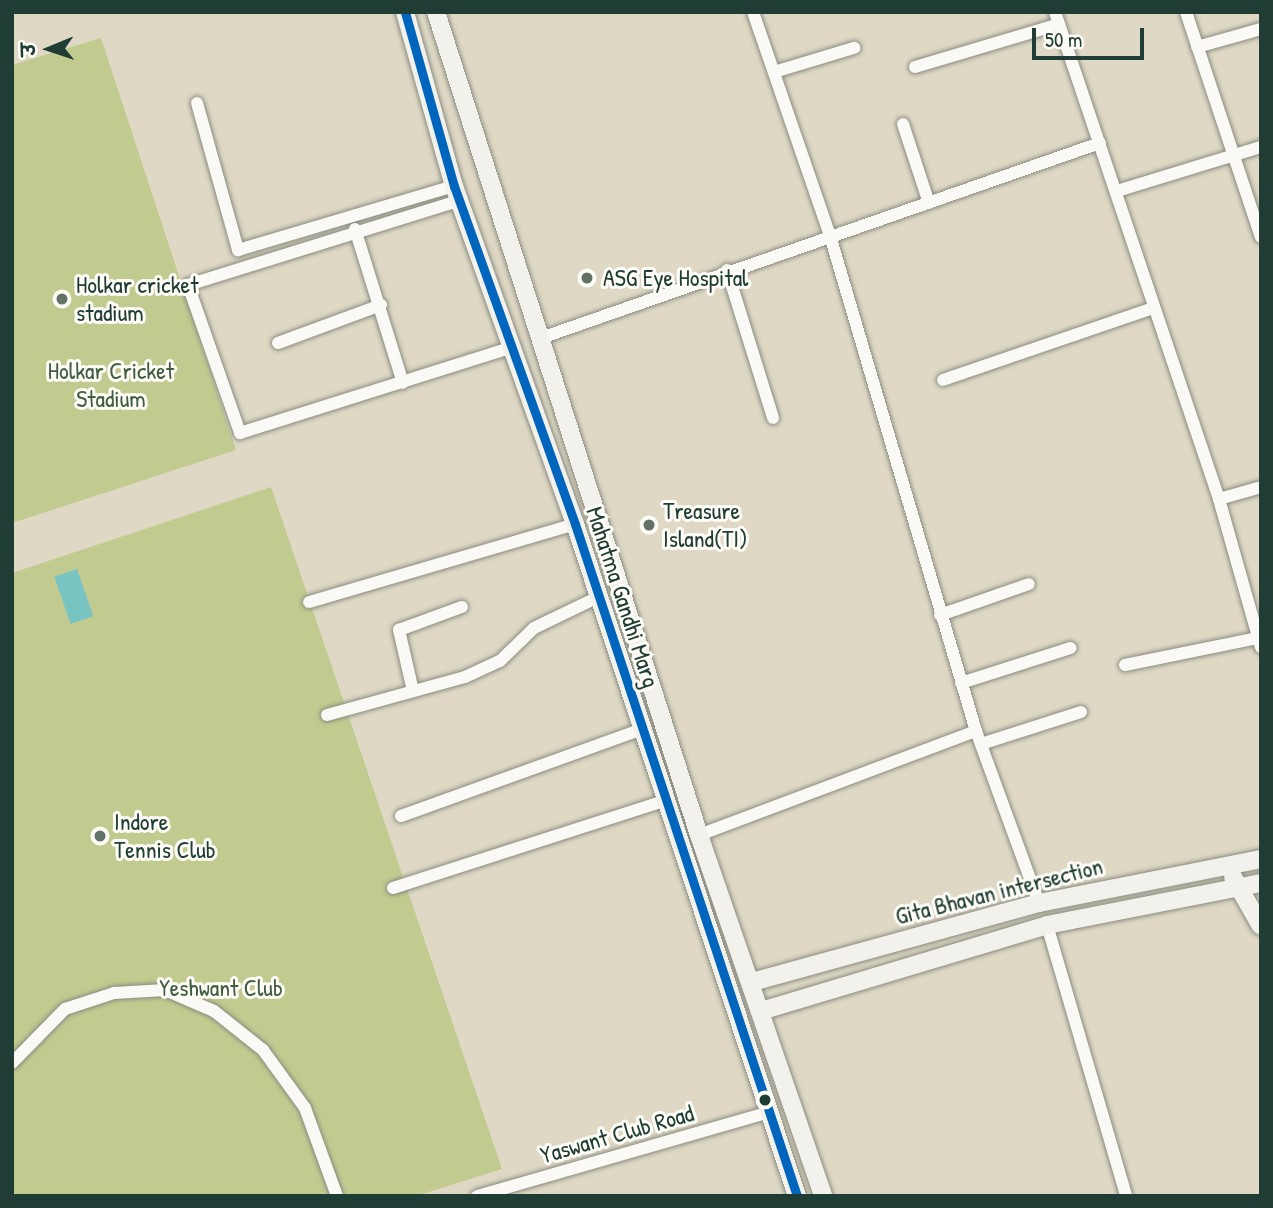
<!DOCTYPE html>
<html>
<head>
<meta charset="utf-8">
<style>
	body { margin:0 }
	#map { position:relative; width:1273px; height:1208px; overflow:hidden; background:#ded8c4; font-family:"Patrick Hand","Playpen Sans Deva",sans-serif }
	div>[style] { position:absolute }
	.green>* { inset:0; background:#c2cb8f }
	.water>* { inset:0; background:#78c4c3; transform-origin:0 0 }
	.roads { filter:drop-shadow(0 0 2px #8a8c80) drop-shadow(0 0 2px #8a8c80) }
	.street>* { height:12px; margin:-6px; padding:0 6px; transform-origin:6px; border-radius:6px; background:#faf9f6 }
	.secondary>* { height:18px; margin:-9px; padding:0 9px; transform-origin:9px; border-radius:9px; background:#f3f1eb }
	.bus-1>* { height:9px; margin:-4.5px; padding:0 4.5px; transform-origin:4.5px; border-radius:4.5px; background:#0065bd }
	.dots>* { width:19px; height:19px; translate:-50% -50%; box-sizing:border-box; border:4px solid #fdfcf7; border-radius:50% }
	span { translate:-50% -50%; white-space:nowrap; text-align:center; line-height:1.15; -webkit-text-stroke:6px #fdfcf7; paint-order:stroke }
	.poi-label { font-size:24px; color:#1f3d34 }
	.left { translate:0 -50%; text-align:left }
	.park-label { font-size:24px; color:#425e40 }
	.street-label { font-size:24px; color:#1f3d34 }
	.frame { position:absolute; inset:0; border:14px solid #1f3d34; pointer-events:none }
	.north { position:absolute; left:14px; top:14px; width:70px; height:70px; -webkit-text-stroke:5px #fdfcf7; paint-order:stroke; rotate:268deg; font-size:19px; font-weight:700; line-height:28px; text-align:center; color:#1f3d34 }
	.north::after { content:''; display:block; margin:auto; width:24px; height:32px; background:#1f3d34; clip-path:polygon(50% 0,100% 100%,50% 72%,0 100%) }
	.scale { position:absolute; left:1032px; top:28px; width:112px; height:32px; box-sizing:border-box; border:4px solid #1f3d34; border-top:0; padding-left:9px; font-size:21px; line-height:24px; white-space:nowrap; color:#1f3d34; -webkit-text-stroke:5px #fdfcf7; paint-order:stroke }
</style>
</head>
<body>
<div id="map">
	<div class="green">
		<div style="clip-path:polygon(101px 38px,236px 450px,12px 523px,12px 65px)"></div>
		<div style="clip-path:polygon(271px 487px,502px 1169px,416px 1196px,12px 1196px,12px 573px)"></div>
	</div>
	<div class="water">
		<div style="left:77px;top:569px;width:50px;height:24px;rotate:71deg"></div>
	</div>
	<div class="roads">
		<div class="street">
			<div style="left:753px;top:12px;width:240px;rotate:71deg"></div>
			<div style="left:831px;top:239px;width:513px;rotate:73.58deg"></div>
			<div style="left:976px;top:731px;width:183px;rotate:69.9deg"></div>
			<div style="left:1055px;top:12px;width:514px;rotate:71.39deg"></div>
			<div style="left:1219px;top:499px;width:154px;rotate:74.2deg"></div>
			<div style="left:1186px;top:12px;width:237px;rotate:71.6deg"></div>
			<div style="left:1197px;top:47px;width:66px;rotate:-15.7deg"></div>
			<div style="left:915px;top:67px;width:150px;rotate:-16.6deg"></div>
			<div style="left:774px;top:72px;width:84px;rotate:-16.7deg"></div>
			<div style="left:197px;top:103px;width:153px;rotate:74.4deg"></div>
			<div style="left:238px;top:250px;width:225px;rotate:-16.5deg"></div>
			<div style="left:903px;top:124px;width:83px;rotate:71.8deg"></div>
			<div style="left:1117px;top:191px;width:151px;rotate:-17deg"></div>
			<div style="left:461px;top:200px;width:286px;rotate:162.7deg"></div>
			<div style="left:188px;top:285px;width:157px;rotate:70.6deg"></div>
			<div style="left:240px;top:433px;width:286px;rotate:-17.5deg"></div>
			<div style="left:355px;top:229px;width:161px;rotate:72.7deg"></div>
			<div style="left:727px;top:270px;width:155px;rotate:72.7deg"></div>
			<div style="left:538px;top:339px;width:595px;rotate:-19.23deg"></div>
			<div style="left:278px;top:343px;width:110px;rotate:-20.3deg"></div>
			<div style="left:943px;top:380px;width:222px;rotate:-18.9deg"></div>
			<div style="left:1219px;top:499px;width:44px;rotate:-15.9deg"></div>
			<div style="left:309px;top:602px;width:277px;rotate:-16.3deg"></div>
			<div style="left:940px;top:615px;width:94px;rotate:-19.2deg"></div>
			<div style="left:1125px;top:665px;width:136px;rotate:-11.5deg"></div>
			<div style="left:961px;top:683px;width:115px;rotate:-17.7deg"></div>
			<div style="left:413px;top:691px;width:63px;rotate:-102.9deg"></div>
			<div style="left:399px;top:630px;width:67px;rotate:-20.1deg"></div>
			<div style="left:327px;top:715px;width:143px;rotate:-15.4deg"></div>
			<div style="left:465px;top:677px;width:38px;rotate:-25deg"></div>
			<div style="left:500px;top:661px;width:47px;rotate:-44.1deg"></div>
			<div style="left:534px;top:628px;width:71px;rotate:-25.8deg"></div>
			<div style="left:981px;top:744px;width:105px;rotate:-17.7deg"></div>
			<div style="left:401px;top:816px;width:254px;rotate:-19.8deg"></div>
			<div style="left:699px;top:835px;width:296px;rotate:-20.6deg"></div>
			<div style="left:393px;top:888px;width:285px;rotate:-17.8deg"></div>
			<div style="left:1047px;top:925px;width:282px;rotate:73.7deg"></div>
			<div style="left:12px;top:1063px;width:76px;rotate:-45.5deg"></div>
			<div style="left:65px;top:1009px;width:52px;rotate:-18.1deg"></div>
			<div style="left:114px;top:993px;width:51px;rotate:-3.4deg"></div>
			<div style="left:165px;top:990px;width:53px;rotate:23.2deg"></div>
			<div style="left:214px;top:1011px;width:63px;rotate:38.5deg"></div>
			<div style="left:263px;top:1050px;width:72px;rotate:54.1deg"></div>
			<div style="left:305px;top:1108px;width:94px;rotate:70deg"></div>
			<div style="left:477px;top:1196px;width:304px;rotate:-16deg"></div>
		</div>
		<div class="secondary">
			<div style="left:405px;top:12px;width:181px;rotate:74.3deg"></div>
			<div style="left:454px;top:186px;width:359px;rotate:70.3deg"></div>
			<div style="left:575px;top:524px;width:708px;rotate:71.72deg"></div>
			<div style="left:436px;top:12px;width:864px;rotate:72.28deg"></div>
			<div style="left:699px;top:835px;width:382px;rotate:71deg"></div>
			<div style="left:1233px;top:877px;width:56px;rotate:60.3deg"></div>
			<div style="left:752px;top:982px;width:298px;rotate:-15.4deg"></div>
			<div style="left:1039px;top:903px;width:226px;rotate:-11.2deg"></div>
			<div style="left:761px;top:1011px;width:299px;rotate:-16.7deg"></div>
			<div style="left:1047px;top:925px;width:218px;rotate:-11.1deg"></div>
		</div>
	</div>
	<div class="bus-1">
		<div style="left:405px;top:12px;width:181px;rotate:74.3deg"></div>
		<div style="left:454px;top:186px;width:359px;rotate:70.3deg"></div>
		<div style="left:575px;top:524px;width:708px;rotate:71.72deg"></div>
	</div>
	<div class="dots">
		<div style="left:587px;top:278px;background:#627366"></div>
		<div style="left:62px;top:299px;background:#627366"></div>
		<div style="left:649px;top:525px;background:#627366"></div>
		<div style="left:100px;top:836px;background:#627366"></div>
		<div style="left:765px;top:1100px;background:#1f3d34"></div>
	</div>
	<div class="poi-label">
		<span class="left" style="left:603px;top:278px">ASG Eye Hospital</span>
		<span class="left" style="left:76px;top:299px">Holkar cricket<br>stadium</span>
		<span class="left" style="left:663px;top:525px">Treasure<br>Island(TI)</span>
		<span class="left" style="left:114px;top:836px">Indore<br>Tennis Club</span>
	</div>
	<div class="park-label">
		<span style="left:111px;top:385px">Holkar Cricket<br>Stadium</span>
		<span style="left:221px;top:988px">Yeshwant Club</span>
	</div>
	<div class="street-label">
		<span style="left:623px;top:597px;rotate:72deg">Mahatma Gandhi Marg</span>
		<span style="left:999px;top:891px;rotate:-14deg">Gita Bhavan intersection</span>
		<span style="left:617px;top:1134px;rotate:-16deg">Yaswant Club Road</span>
	</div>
	<div class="frame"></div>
	<div class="north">उ</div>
	<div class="scale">50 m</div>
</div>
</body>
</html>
